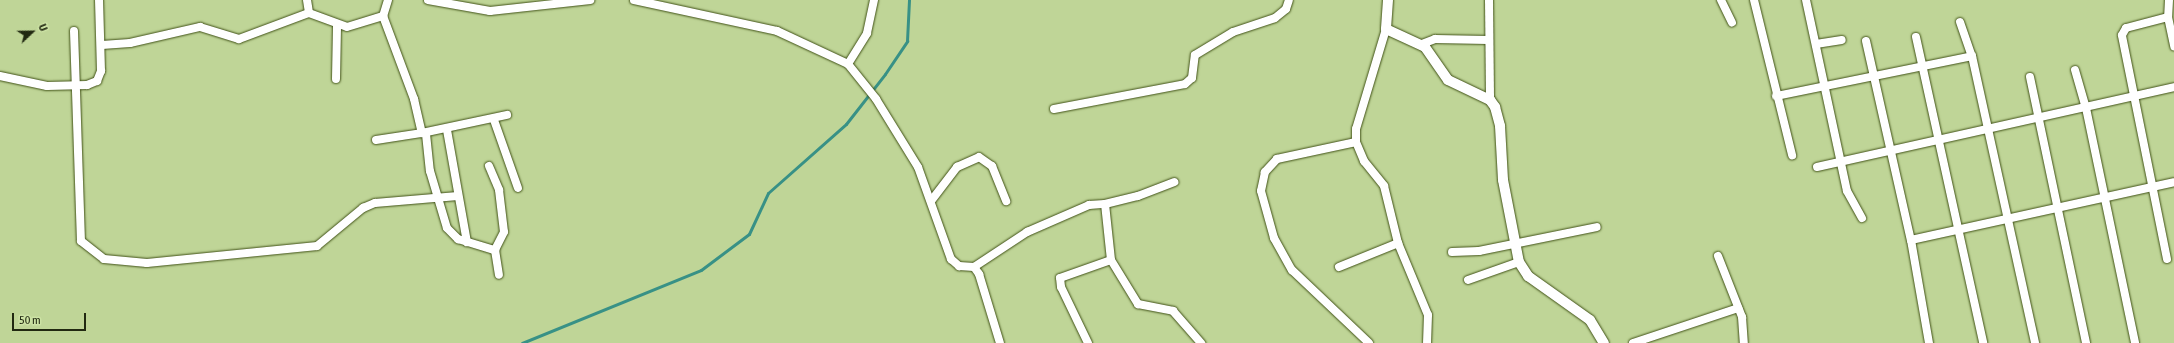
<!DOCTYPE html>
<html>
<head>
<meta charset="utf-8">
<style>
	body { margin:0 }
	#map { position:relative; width:2174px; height:343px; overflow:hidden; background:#bfd597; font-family:"Asap Condensed",sans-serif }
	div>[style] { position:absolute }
	.stream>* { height:3px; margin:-1.5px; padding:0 1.5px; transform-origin:1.5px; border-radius:1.5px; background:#389186 }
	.roads { filter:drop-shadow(0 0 1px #415217) drop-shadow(0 0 1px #415217) }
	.minor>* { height:8px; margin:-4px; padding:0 4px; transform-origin:4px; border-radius:4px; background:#fff }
	.tertiary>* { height:10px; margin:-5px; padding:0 5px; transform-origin:5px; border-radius:5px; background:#fff }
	span { translate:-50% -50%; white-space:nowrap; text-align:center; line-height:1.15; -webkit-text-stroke:3px #cce2a4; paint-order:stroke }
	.north { position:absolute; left:12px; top:12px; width:40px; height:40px; -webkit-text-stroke:3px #cce2a4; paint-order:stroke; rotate:68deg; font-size:11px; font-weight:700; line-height:16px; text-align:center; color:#212911 }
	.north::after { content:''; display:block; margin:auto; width:14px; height:18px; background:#212911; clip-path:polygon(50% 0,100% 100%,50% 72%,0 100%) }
	.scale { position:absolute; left:12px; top:313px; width:74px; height:18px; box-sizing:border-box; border:2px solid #212911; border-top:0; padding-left:5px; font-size:12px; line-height:14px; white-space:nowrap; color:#212911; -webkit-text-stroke:3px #cce2a4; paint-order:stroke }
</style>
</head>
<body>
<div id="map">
	<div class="stream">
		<div style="left:522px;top:343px;width:193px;rotate:-22.2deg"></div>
		<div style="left:701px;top:270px;width:60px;rotate:-36.9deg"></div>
		<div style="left:749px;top:234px;width:45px;rotate:-65.1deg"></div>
		<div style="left:768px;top:193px;width:104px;rotate:-41.5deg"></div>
		<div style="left:846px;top:124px;width:63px;rotate:-52deg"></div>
		<div style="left:885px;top:74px;width:40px;rotate:-56deg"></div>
		<div style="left:907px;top:41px;width:41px;rotate:-87.2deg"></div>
	</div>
	<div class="roads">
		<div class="minor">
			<div style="left:307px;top:0;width:13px;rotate:81deg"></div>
			<div style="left:388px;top:0;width:17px;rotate:107deg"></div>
			<div style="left:383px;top:16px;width:89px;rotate:69.5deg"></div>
			<div style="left:414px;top:99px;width:35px;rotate:77deg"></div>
			<div style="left:422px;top:133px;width:87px;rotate:-12deg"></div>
			<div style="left:428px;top:0;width:63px;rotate:10.1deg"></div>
			<div style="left:490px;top:11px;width:101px;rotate:-6.3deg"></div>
			<div style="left:634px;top:0;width:146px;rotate:12.2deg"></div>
			<div style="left:777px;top:31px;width:78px;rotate:24.9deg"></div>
			<div style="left:848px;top:64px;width:45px;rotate:51.3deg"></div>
			<div style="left:876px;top:99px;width:80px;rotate:58.3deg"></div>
			<div style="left:918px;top:167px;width:98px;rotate:70.3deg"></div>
			<div style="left:951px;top:259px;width:11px;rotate:41deg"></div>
			<div style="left:959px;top:266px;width:15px;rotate:4deg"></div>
			<div style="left:974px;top:267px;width:9px;rotate:54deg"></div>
			<div style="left:979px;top:274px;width:72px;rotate:73.1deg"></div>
			<div style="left:1489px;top:0;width:100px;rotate:89.4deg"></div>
			<div style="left:1721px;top:0;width:25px;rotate:64deg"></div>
			<div style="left:1754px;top:0;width:160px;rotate:76.2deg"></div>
			<div style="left:1806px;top:0;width:195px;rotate:77.9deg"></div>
			<div style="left:1847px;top:191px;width:31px;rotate:61deg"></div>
			<div style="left:2169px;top:0;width:17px;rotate:93deg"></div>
			<div style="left:2168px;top:17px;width:30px;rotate:78deg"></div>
			<div style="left:1960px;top:22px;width:36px;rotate:71deg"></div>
			<div style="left:1386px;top:29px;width:104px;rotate:106.7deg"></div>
			<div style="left:1356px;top:129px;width:13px;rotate:90deg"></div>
			<div style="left:1356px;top:142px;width:21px;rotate:67deg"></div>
			<div style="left:1364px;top:161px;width:32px;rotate:51deg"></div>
			<div style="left:1384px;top:186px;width:59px;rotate:76.2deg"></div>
			<div style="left:1398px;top:243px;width:78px;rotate:67.4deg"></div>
			<div style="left:1428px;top:315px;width:28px;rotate:92deg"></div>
			<div style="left:74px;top:31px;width:210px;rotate:88.1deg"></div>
			<div style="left:81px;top:241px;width:29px;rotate:38deg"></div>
			<div style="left:104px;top:259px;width:43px;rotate:5.3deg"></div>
			<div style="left:147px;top:263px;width:171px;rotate:-5.7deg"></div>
			<div style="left:317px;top:246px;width:60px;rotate:-39.6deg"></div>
			<div style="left:363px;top:208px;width:13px;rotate:-23deg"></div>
			<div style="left:375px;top:203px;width:83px;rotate:-4.8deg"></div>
			<div style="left:1916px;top:37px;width:313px;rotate:77.6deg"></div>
			<div style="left:1866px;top:41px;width:204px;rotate:77.3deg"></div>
			<div style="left:1911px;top:240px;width:105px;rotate:80.1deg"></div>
			<div style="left:1422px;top:44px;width:14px;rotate:-21deg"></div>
			<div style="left:1435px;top:39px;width:53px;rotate:1.1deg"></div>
			<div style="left:1816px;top:44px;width:26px;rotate:-9deg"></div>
			<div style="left:102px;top:45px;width:28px;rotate:-4deg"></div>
			<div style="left:130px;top:43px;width:72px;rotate:-12.9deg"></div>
			<div style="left:200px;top:27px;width:41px;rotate:17.1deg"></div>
			<div style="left:239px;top:39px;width:75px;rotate:-20.4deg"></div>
			<div style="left:309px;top:13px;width:40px;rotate:20.2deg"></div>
			<div style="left:347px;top:27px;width:38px;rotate:-17deg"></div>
			<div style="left:848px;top:64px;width:36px;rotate:-58deg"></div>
			<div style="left:867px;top:33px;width:34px;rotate:-78deg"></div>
			<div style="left:2075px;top:70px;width:40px;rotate:74deg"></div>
			<div style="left:2086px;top:108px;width:240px;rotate:78.2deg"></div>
			<div style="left:0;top:76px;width:48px;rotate:12deg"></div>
			<div style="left:47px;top:86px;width:40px;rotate:-1.4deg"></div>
			<div style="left:87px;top:85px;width:11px;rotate:-22deg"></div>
			<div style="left:97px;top:81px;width:11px;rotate:-68deg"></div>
			<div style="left:101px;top:71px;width:71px;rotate:-91.6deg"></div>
			<div style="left:2030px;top:77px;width:272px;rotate:78.1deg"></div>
			<div style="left:336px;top:79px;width:54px;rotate:-88.9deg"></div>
			<div style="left:1776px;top:96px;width:200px;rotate:-11.5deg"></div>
			<div style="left:1972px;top:56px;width:294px;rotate:77.6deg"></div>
			<div style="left:1054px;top:109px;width:133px;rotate:-10.8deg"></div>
			<div style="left:1185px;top:84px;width:9px;rotate:-41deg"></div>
			<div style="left:1192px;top:78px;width:23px;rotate:-83deg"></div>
			<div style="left:1195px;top:55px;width:44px;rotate:-31.2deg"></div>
			<div style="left:1233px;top:32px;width:44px;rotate:-18.4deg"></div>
			<div style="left:1275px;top:18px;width:14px;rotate:-39deg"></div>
			<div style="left:1286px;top:9px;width:9px;rotate:-72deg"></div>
			<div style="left:494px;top:120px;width:72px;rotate:70.6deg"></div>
			<div style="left:447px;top:130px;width:114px;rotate:79.9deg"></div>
			<div style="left:426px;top:134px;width:37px;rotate:84deg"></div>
			<div style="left:430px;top:171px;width:59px;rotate:73.4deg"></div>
			<div style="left:447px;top:228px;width:16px;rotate:45deg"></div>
			<div style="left:458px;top:239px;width:39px;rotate:17deg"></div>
			<div style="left:495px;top:250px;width:25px;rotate:81deg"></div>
			<div style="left:376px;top:140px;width:47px;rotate:-8.7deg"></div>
			<div style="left:1356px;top:142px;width:81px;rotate:167.9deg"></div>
			<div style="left:1277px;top:159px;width:18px;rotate:133deg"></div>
			<div style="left:1265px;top:172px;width:19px;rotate:102deg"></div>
			<div style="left:1261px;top:191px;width:49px;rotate:74.5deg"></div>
			<div style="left:1274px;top:238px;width:37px;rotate:61deg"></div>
			<div style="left:1292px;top:270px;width:106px;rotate:43.5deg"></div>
			<div style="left:489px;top:166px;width:26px;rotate:67deg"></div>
			<div style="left:499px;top:190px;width:42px;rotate:83.2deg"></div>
			<div style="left:504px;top:232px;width:20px;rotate:117deg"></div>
			<div style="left:1817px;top:167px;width:366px;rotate:-12.6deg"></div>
			<div style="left:931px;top:201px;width:43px;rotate:-52.6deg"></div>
			<div style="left:957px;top:167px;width:24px;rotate:-24deg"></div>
			<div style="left:979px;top:157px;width:16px;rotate:35deg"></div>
			<div style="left:992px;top:166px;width:38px;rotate:68deg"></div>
			<div style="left:1911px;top:240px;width:269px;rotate:-12.4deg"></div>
			<div style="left:1452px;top:252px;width:27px;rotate:-2deg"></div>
			<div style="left:1479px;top:251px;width:120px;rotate:-11.5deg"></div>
			<div style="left:1718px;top:256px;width:66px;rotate:68.5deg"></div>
			<div style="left:1742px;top:317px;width:26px;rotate:86deg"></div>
			<div style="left:2167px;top:259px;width:228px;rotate:-101.4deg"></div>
			<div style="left:2122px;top:35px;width:8px;rotate:-60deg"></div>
			<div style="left:2126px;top:28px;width:43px;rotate:-14.7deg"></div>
			<div style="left:1111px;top:260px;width:52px;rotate:58.5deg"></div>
			<div style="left:1138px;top:304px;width:36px;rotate:11deg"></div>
			<div style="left:1173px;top:311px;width:43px;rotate:48.8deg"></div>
			<div style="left:974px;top:267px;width:64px;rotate:-33.4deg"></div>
			<div style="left:1027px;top:232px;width:68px;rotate:-23.5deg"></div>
			<div style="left:1089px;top:205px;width:16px;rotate:-4deg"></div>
			<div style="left:1339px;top:267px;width:64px;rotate:-22.1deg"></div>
			<div style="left:1468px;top:280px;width:54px;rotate:-19.4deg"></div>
			<div style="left:1088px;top:343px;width:62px;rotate:-115.7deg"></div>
			<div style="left:1061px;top:287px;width:9px;rotate:-96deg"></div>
			<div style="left:1060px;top:278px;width:54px;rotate:-19.4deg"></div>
			<div style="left:1111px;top:260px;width:56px;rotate:-96.1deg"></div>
			<div style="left:1105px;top:204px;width:34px;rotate:-14deg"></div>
			<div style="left:1138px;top:196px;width:39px;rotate:-21deg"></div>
			<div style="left:1633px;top:343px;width:111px;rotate:-18.4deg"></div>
		</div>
		<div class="tertiary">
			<div style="left:1388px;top:0;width:29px;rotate:94deg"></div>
			<div style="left:1386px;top:29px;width:43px;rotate:24.8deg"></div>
			<div style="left:1425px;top:47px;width:40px;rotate:55.1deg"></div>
			<div style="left:1448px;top:80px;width:47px;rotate:25.5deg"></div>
			<div style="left:1490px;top:100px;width:9px;rotate:54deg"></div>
			<div style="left:1495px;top:107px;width:20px;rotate:75deg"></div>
			<div style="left:1500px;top:126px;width:54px;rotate:86.8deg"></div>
			<div style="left:1503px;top:180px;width:84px;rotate:79deg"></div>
			<div style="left:1519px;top:262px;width:17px;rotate:57deg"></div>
			<div style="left:1528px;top:276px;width:76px;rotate:35.4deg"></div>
			<div style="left:1590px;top:320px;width:27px;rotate:59deg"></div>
		</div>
	</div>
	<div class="north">U</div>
	<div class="scale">50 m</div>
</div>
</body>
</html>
